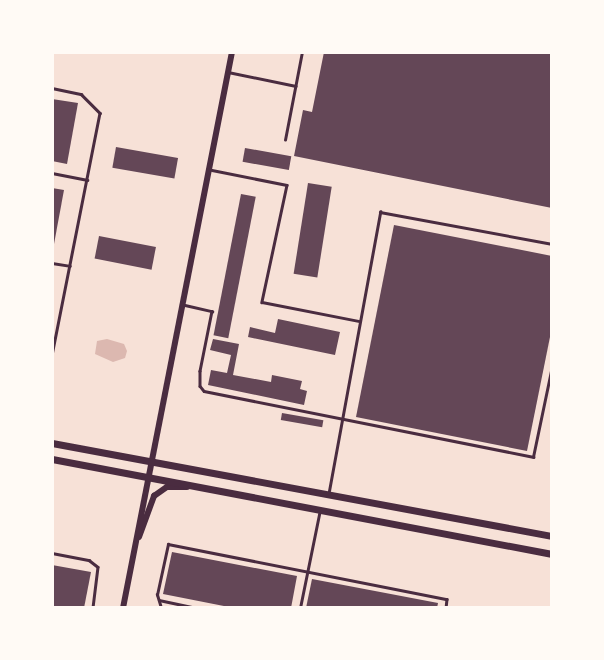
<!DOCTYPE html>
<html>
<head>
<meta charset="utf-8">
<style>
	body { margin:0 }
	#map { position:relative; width:604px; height:660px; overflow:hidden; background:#f7e1d7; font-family:Spectral,serif }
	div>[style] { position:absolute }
	.water>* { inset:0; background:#dcb8b0 }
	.building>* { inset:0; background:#644757; transform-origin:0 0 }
	.service>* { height:2.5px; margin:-1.25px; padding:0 1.25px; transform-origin:1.25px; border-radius:1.25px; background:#4a2c40 }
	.tertiary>* { height:6px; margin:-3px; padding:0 3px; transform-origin:3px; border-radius:3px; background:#4a2c40 }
	.primary>* { height:7px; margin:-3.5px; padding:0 3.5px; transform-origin:3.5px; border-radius:3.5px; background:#4a2c40 }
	span { translate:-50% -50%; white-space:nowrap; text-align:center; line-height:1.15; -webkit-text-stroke:5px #fffaf5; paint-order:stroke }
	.frame { position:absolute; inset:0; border:54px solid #fffaf5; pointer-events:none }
</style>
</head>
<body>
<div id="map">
	<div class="water">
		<div style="clip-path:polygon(107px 339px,124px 344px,127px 351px,125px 358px,113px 362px,95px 354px,97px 341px)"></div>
	</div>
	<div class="building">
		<div style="clip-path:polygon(324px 52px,552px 52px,552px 208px,294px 156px,303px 110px,312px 112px)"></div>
		<div style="clip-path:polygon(52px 99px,78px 103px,67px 164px,52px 161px)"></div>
		<div style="left:116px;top:147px;width:63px;height:21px;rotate:10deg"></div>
		<div style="left:245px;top:148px;width:47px;height:14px;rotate:10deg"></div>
		<div style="left:308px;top:183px;width:24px;height:92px;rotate:9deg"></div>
		<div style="clip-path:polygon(52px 188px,64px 190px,54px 244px,52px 244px)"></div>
		<div style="left:241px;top:194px;width:15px;height:144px;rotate:11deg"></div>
		<div style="clip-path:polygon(394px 225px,552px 256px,552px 327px,527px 451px,356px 417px)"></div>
		<div style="left:99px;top:236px;width:58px;height:23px;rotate:11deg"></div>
		<div style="clip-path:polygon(278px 319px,340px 332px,335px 355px,248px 337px,250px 327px,275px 333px)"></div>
		<div style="clip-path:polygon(213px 339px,239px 344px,233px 375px,271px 382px,272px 375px,302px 381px,300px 389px,307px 391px,304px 405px,208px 385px,211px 370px,227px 373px,231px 355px,210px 350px)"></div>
		<div style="left:282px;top:413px;width:42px;height:7px;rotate:10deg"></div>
		<div style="clip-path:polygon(172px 552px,297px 576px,291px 608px,234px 608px,163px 594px)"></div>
		<div style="clip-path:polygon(52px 565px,91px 572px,84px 608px,52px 608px)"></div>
		<div style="clip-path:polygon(312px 579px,438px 603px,437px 608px,306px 608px)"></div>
	</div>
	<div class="service">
		<div style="left:228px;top:72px;width:69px;rotate:11.6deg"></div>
		<div style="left:52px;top:88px;width:30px;rotate:12deg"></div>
		<div style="left:81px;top:94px;width:27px;rotate:45deg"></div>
		<div style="left:100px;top:113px;width:247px;rotate:101.2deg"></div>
		<div style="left:285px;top:140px;width:90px;rotate:-79.1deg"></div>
		<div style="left:212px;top:170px;width:76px;rotate:11.3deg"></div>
		<div style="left:287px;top:185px;width:120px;rotate:102.1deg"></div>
		<div style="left:262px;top:302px;width:99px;rotate:11.1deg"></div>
		<div style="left:52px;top:173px;width:36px;rotate:11deg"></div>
		<div style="left:52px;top:263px;width:18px;rotate:9deg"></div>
		<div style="left:185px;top:305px;width:28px;rotate:13deg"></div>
		<div style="left:212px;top:311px;width:61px;rotate:101.3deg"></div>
		<div style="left:200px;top:371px;width:15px;rotate:90deg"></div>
		<div style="left:200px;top:386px;width:6px;rotate:51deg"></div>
		<div style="left:204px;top:391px;width:336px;rotate:11.3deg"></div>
		<div style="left:533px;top:457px;width:93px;rotate:-78.2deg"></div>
		<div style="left:329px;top:491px;width:284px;rotate:-79.6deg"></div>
		<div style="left:380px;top:212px;width:175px;rotate:10.5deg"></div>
		<div style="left:52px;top:553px;width:38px;rotate:11deg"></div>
		<div style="left:89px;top:560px;width:11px;rotate:38deg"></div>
		<div style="left:98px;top:567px;width:41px;rotate:97deg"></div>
		<div style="left:159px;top:600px;width:38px;rotate:12deg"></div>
		<div style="left:161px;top:608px;width:14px;rotate:-107deg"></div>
		<div style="left:157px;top:595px;width:52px;rotate:-77.8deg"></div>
		<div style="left:168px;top:544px;width:284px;rotate:11.2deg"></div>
		<div style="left:447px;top:599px;width:9px;rotate:96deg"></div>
		<div style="left:300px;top:608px;width:100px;rotate:-78.5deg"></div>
	</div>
	<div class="tertiary">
		<div style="left:139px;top:537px;width:44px;rotate:-69.9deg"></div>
		<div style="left:154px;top:496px;width:16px;rotate:-35deg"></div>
		<div style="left:167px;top:487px;width:20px"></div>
		<div style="left:123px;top:608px;width:567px;rotate:-78.91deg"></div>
	</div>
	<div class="primary">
		<div style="left:52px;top:443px;width:509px;rotate:10.54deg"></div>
		<div style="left:52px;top:459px;width:509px;rotate:10.76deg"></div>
	</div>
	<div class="frame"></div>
</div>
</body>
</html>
